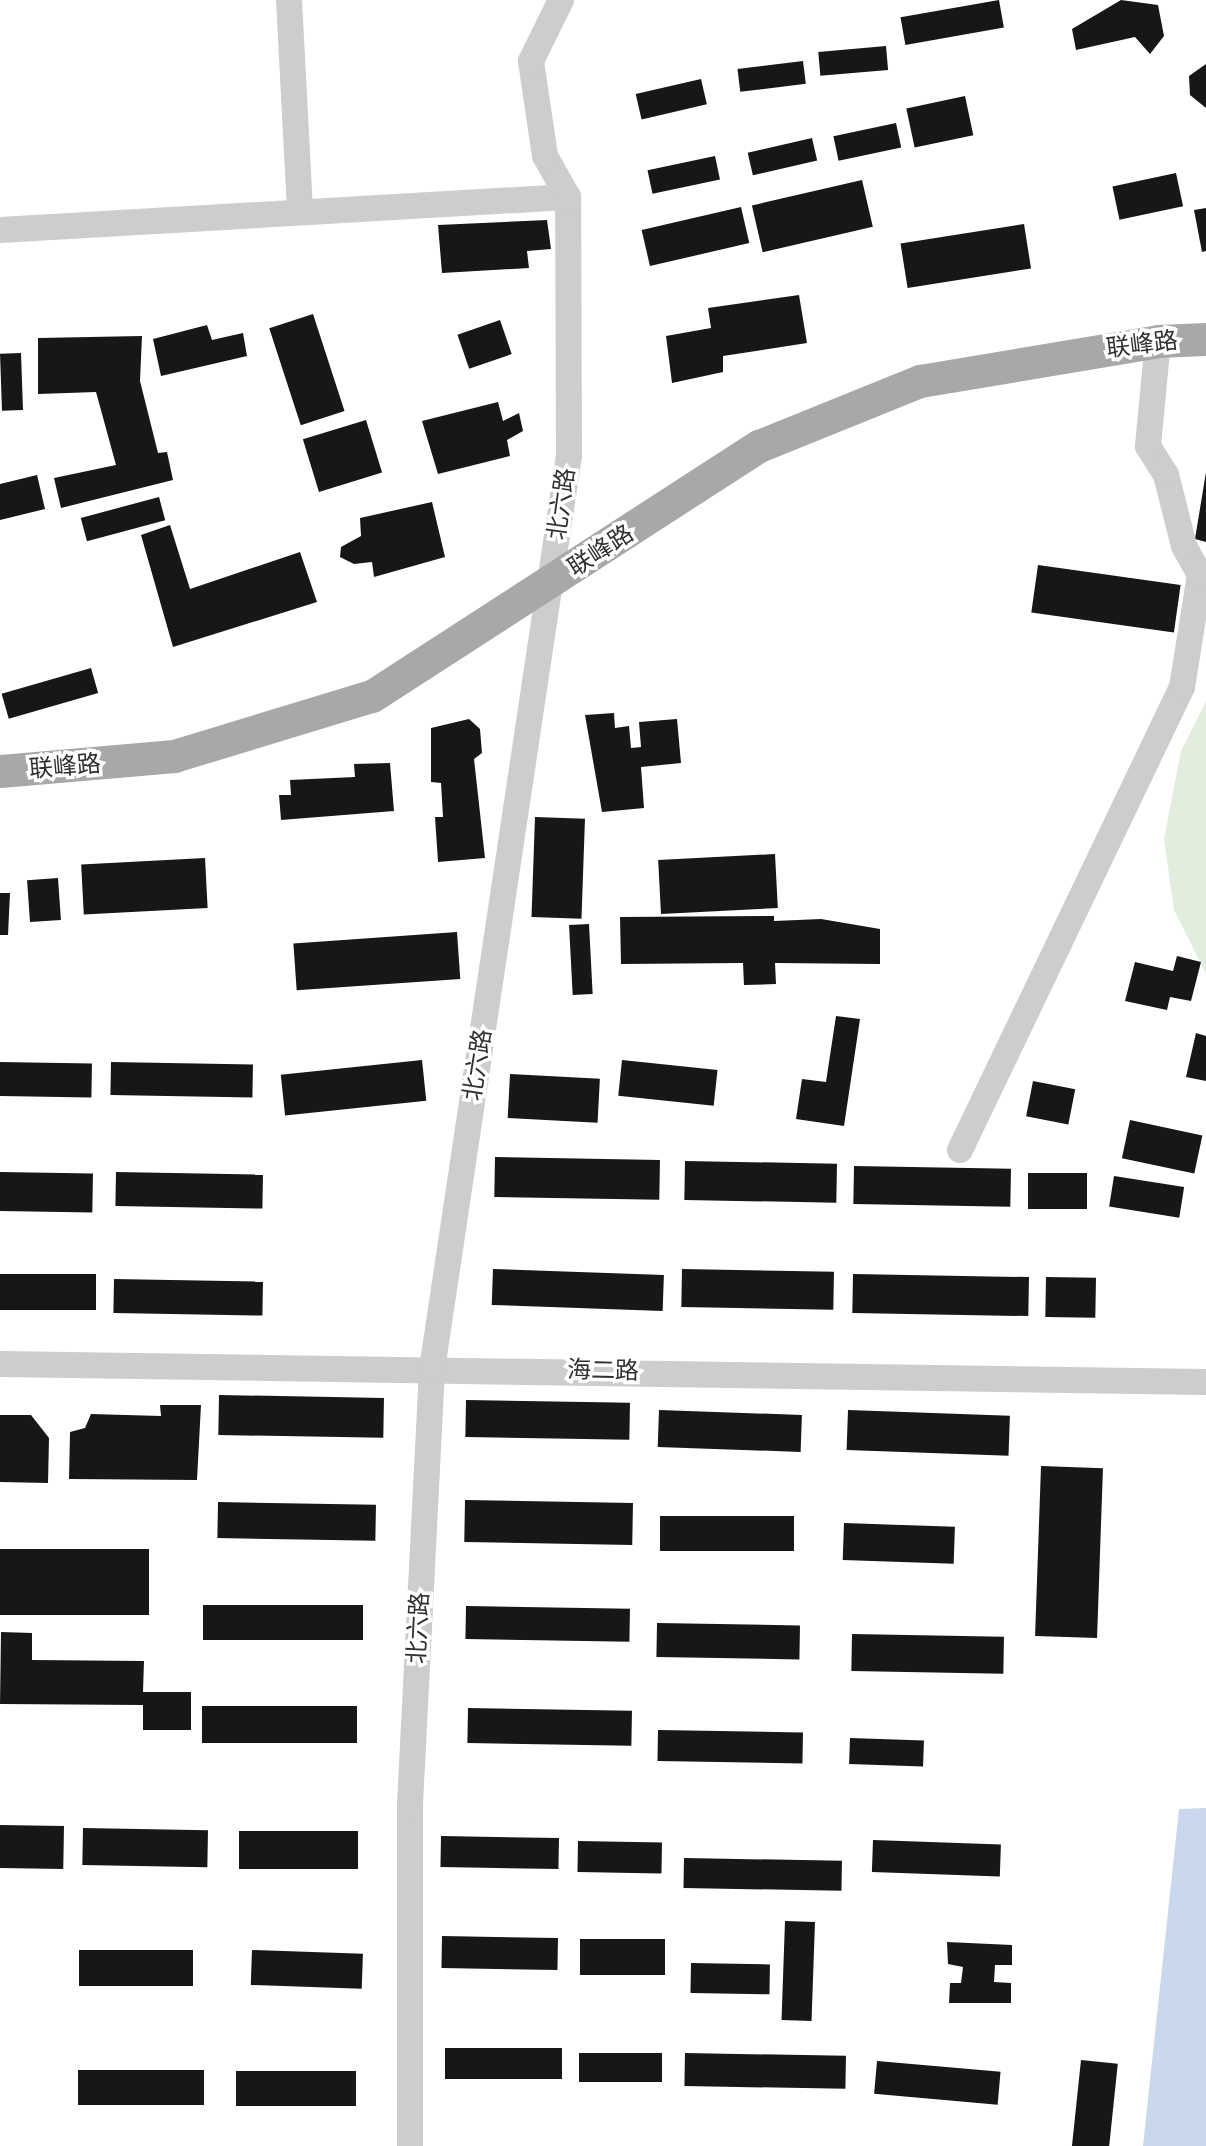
<!DOCTYPE html>
<html>
<head>
<meta charset="utf-8">
<style>
	body { margin:0 }
	#map { position:relative; width:1206px; height:2146px; overflow:hidden; background:#fff; font-family:Rubik,"Noto Sans SC",sans-serif }
	div>[style] { position:absolute }
	.green>* { inset:0; background:#e3edde }
	.water>* { inset:0; background:#cad8ed }
	.building>* { inset:0; background:#171717; transform-origin:0 0 }
	.minor>* { height:26px; margin:-13px; padding:0 13px; transform-origin:13px; border-radius:13px; background:#cdcdcd }
	.major>* { height:33px; margin:-16.5px; padding:0 16.5px; transform-origin:16.5px; border-radius:16.5px; background:#a8a8a8 }
	span { translate:-50% -50%; white-space:nowrap; text-align:center; line-height:1.15; -webkit-text-stroke:7px #fff; paint-order:stroke }
	.street-label { font-size:24px; color:#303030 }
</style>
</head>
<body>
<div id="map">
	<div class="green">
		<div style="clip-path:polygon(1206px 701px,1206px 974px,1174px 910px,1164px 839px,1181px 751px)"></div>
	</div>
	<div class="water">
		<div style="clip-path:polygon(1206px 1808px,1206px 2146px,1143px 2146px,1179px 1809px)"></div>
	</div>
	<div class="building">
		<div style="left:999px;top:0;width:28px;height:100px;rotate:80deg"></div>
		<div style="clip-path:polygon(1121px 0,1158px 5px,1164px 36px,1150px 54px,1135px 37px,1076px 50px,1072px 29px)"></div>
		<div style="left:886px;top:46px;width:24px;height:68px;rotate:85deg"></div>
		<div style="left:803px;top:61px;width:23px;height:66px;rotate:83deg"></div>
		<div style="clip-path:polygon(1206px 64px,1206px 108px,1190px 95px,1189px 76px)"></div>
		<div style="left:701px;top:79px;width:26px;height:67px;rotate:77deg"></div>
		<div style="left:965px;top:96px;width:40px;height:60px;rotate:78deg"></div>
		<div style="left:896px;top:123px;width:25px;height:64px;rotate:78deg"></div>
		<div style="left:812px;top:138px;width:23px;height:66px;rotate:77deg"></div>
		<div style="left:715px;top:156px;width:24px;height:69px;rotate:78deg"></div>
		<div style="left:1176px;top:173px;width:34px;height:65px;rotate:78deg"></div>
		<div style="left:862px;top:180px;width:48px;height:113px;rotate:77deg"></div>
		<div style="left:741px;top:207px;width:37px;height:102px;rotate:77deg"></div>
		<div style="clip-path:polygon(1206px 208px,1206px 251px,1202px 252px,1194px 210px)"></div>
		<div style="clip-path:polygon(547px 220px,551px 249px,527px 251px,529px 268px,442px 273px,438px 225px)"></div>
		<div style="left:1024px;top:224px;width:45px;height:125px;rotate:81deg"></div>
		<div style="clip-path:polygon(799px 295px,807px 343px,723px 356px,723px 372px,672px 383px,666px 336px,711px 328px,708px 308px)"></div>
		<div style="left:313px;top:314px;width:102px;height:46px;rotate:72deg"></div>
		<div style="left:500px;top:320px;width:36px;height:45px;rotate:71deg"></div>
		<div style="clip-path:polygon(207px 325px,212px 340px,243px 333px,247px 356px,161px 376px,153px 339px)"></div>
		<div style="clip-path:polygon(142px 336px,140px 381px,158px 453px,167px 452px,173px 480px,61px 508px,54px 478px,116px 465px,96px 392px,38px 394px,38px 338px)"></div>
		<div style="left:21px;top:353px;width:57px;height:21px;rotate:88deg"></div>
		<div style="clip-path:polygon(498px 402px,503px 421px,519px 413px,523px 431px,507px 440px,510px 456px,438px 474px,422px 421px)"></div>
		<div style="left:366px;top:420px;width:55px;height:66px;rotate:73deg"></div>
		<div style="clip-path:polygon(1206px 472px,1206px 542px,1195px 539px)"></div>
		<div style="clip-path:polygon(37px 475px,45px 509px,0 520px,0 484px)"></div>
		<div style="left:159px;top:497px;width:24px;height:81px;rotate:75deg"></div>
		<div style="clip-path:polygon(432px 502px,445px 557px,374px 577px,372px 562px,354px 564px,340px 557px,341px 547px,361px 536px,360px 518px)"></div>
		<div style="clip-path:polygon(170px 525px,190px 589px,300px 552px,317px 602px,173px 647px,141px 535px)"></div>
		<div style="left:1038px;top:565px;width:144px;height:48px;rotate:8deg"></div>
		<div style="left:91px;top:668px;width:26px;height:93px;rotate:74deg"></div>
		<div style="clip-path:polygon(614px 713px,615px 728px,629px 726px,631px 748px,641px 747px,639px 722px,677px 719px,681px 763px,641px 767px,644px 808px,602px 812px,585px 715px)"></div>
		<div style="clip-path:polygon(469px 719px,480px 729px,482px 753px,474px 759px,485px 858px,438px 862px,435px 817px,443px 817px,441px 783px,431px 782px,431px 728px)"></div>
		<div style="clip-path:polygon(390px 763px,394px 811px,281px 820px,279px 795px,291px 795px,290px 780px,355px 777px,354px 764px)"></div>
		<div style="left:535px;top:817px;width:50px;height:100px;rotate:2deg"></div>
		<div style="left:775px;top:854px;width:54px;height:117px;rotate:87deg"></div>
		<div style="left:205px;top:858px;width:50px;height:124px;rotate:87deg"></div>
		<div style="left:58px;top:878px;width:42px;height:31px;rotate:86deg"></div>
		<div style="clip-path:polygon(0 893px,10px 893px,8px 935px,0 935px)"></div>
		<div style="clip-path:polygon(774px 916px,774px 921px,821px 919px,880px 929px,880px 964px,775px 963px,776px 984px,744px 985px,743px 963px,621px 964px,620px 917px)"></div>
		<div style="left:589px;top:924px;width:70px;height:20px;rotate:87deg"></div>
		<div style="left:457px;top:932px;width:47px;height:164px;rotate:86deg"></div>
		<div style="clip-path:polygon(1177px 956px,1201px 962px,1191px 1001px,1170px 997px,1167px 1010px,1125px 1001px,1135px 962px,1173px 971px)"></div>
		<div style="clip-path:polygon(836px 1016px,860px 1019px,844px 1126px,796px 1119px,802px 1079px,826px 1082px)"></div>
		<div style="clip-path:polygon(1196px 1033px,1206px 1036px,1206px 1081px,1186px 1077px)"></div>
		<div style="left:422px;top:1060px;width:41px;height:142px;rotate:84deg"></div>
		<div style="left:622px;top:1060px;width:96px;height:36px;rotate:6deg"></div>
		<div style="left:0;top:1062px;width:92px;height:34px;rotate:1deg"></div>
		<div style="left:111px;top:1062px;width:142px;height:33px;rotate:1deg"></div>
		<div style="left:510px;top:1074px;width:90px;height:44px;rotate:3deg"></div>
		<div style="left:1033px;top:1081px;width:43px;height:36px;rotate:11deg"></div>
		<div style="left:1130px;top:1120px;width:74px;height:39px;rotate:12deg"></div>
		<div style="left:495px;top:1157px;width:165px;height:40px;rotate:1deg"></div>
		<div style="left:685px;top:1161px;width:152px;height:39px;rotate:1deg"></div>
		<div style="left:854px;top:1166px;width:157px;height:38px;rotate:1deg"></div>
		<div style="left:0;top:1172px;width:93px;height:39px;rotate:1deg"></div>
		<div style="left:116px;top:1172px;width:147px;height:34px;rotate:1deg"></div>
		<div style="left:1028px;top:1173px;width:59px;height:36px"></div>
		<div style="left:1114px;top:1176px;width:71px;height:31px;rotate:9deg"></div>
		<div style="left:493px;top:1269px;width:171px;height:36px;rotate:2deg"></div>
		<div style="left:682px;top:1269px;width:152px;height:38px;rotate:1deg"></div>
		<div style="left:0;top:1274px;width:96px;height:36px"></div>
		<div style="left:853px;top:1274px;width:176px;height:39px;rotate:1deg"></div>
		<div style="left:1046px;top:1277px;width:50px;height:40px;rotate:1deg"></div>
		<div style="left:114px;top:1279px;width:149px;height:34px;rotate:1deg"></div>
		<div style="left:219px;top:1395px;width:165px;height:40px;rotate:1deg"></div>
		<div style="left:466px;top:1400px;width:164px;height:37px;rotate:1deg"></div>
		<div style="clip-path:polygon(160px 1405px,201px 1405px,197px 1480px,69px 1479px,70px 1432px,85px 1428px,91px 1414px,161px 1416px)"></div>
		<div style="left:659px;top:1410px;width:143px;height:37px;rotate:2deg"></div>
		<div style="left:848px;top:1410px;width:162px;height:40px;rotate:2deg"></div>
		<div style="clip-path:polygon(0 1415px,31px 1415px,49px 1438px,48px 1483px,0 1482px)"></div>
		<div style="left:1041px;top:1466px;width:62px;height:170px;rotate:2deg"></div>
		<div style="left:465px;top:1500px;width:168px;height:42px;rotate:1deg"></div>
		<div style="left:218px;top:1502px;width:158px;height:36px;rotate:1deg"></div>
		<div style="left:660px;top:1516px;width:134px;height:35px"></div>
		<div style="left:844px;top:1523px;width:111px;height:37px;rotate:2deg"></div>
		<div style="left:0;top:1549px;width:149px;height:66px"></div>
		<div style="left:203px;top:1605px;width:160px;height:35px"></div>
		<div style="left:466px;top:1606px;width:164px;height:33px;rotate:1deg"></div>
		<div style="left:657px;top:1623px;width:143px;height:34px;rotate:1deg"></div>
		<div style="clip-path:polygon(1px 1632px,32px 1633px,32px 1660px,144px 1661px,143px 1692px,191px 1692px,191px 1730px,143px 1730px,143px 1705px,0 1704px)"></div>
		<div style="left:852px;top:1634px;width:152px;height:37px;rotate:1deg"></div>
		<div style="left:202px;top:1706px;width:155px;height:37px"></div>
		<div style="left:468px;top:1708px;width:164px;height:35px;rotate:1deg"></div>
		<div style="left:658px;top:1730px;width:145px;height:31px;rotate:1deg"></div>
		<div style="left:850px;top:1738px;width:74px;height:26px;rotate:2deg"></div>
		<div style="left:0;top:1825px;width:64px;height:43px;rotate:1deg"></div>
		<div style="left:83px;top:1828px;width:125px;height:37px;rotate:1deg"></div>
		<div style="left:239px;top:1831px;width:119px;height:38px"></div>
		<div style="left:441px;top:1836px;width:118px;height:31px;rotate:1deg"></div>
		<div style="left:873px;top:1840px;width:128px;height:32px;rotate:2deg"></div>
		<div style="left:578px;top:1841px;width:84px;height:31px;rotate:1deg"></div>
		<div style="left:684px;top:1858px;width:158px;height:30px;rotate:1deg"></div>
		<div style="left:785px;top:1921px;width:30px;height:99px;rotate:2deg"></div>
		<div style="left:442px;top:1936px;width:116px;height:32px;rotate:1deg"></div>
		<div style="left:580px;top:1939px;width:85px;height:36px"></div>
		<div style="clip-path:polygon(947px 1942px,1012px 1945px,1012px 1965px,995px 1965px,994px 1982px,1011px 1983px,1011px 2003px,949px 2003px,950px 1983px,961px 1983px,963px 1967px,948px 1964px)"></div>
		<div style="left:79px;top:1950px;width:114px;height:36px"></div>
		<div style="left:252px;top:1950px;width:111px;height:35px;rotate:2deg"></div>
		<div style="left:691px;top:1963px;width:79px;height:30px;rotate:1deg"></div>
		<div style="left:445px;top:2048px;width:117px;height:31px"></div>
		<div style="left:579px;top:2053px;width:83px;height:29px"></div>
		<div style="left:685px;top:2053px;width:161px;height:33px;rotate:1deg"></div>
		<div style="left:1081px;top:2060px;width:37px;height:87px;rotate:6deg"></div>
		<div style="left:877px;top:2061px;width:124px;height:33px;rotate:5deg"></div>
		<div style="left:78px;top:2070px;width:126px;height:35px"></div>
		<div style="left:236px;top:2071px;width:120px;height:35px"></div>
	</div>
	<div class="minor">
		<div style="left:289px;top:0;width:212px;rotate:87deg"></div>
		<div style="left:0;top:230px;width:569px;rotate:-3.33deg"></div>
		<div style="left:960px;top:1150px;width:513px;rotate:-64.38deg"></div>
		<div style="left:1182px;top:687px;width:113px;rotate:-80.9deg"></div>
		<div style="left:1200px;top:575px;width:33px;rotate:-119deg"></div>
		<div style="left:1184px;top:546px;width:73px;rotate:-104.2deg"></div>
		<div style="left:1166px;top:475px;width:34px;rotate:-122deg"></div>
		<div style="left:1148px;top:446px;width:105px;rotate:-84.6deg"></div>
		<div style="left:0;top:1364px;width:1206px;rotate:0.86deg"></div>
		<div style="left:410px;top:2146px;width:342px;rotate:-90deg"></div>
		<div style="left:410px;top:1804px;width:436px;rotate:-87.1deg"></div>
		<div style="left:432px;top:1369px;width:923px;rotate:-81.47deg"></div>
		<div style="left:569px;top:456px;width:259px;rotate:-90.2deg"></div>
		<div style="left:568px;top:197px;width:47px;rotate:-119.3deg"></div>
		<div style="left:545px;top:156px;width:96px;rotate:-98.4deg"></div>
		<div style="left:531px;top:61px;width:68px;rotate:-63.8deg"></div>
	</div>
	<div class="major">
		<div style="left:0;top:771px;width:175px;rotate:-4.9deg"></div>
		<div style="left:174px;top:756px;width:207px;rotate:-16.9deg"></div>
		<div style="left:372px;top:696px;width:461px;rotate:-32.9deg"></div>
		<div style="left:759px;top:446px;width:174px;rotate:-22deg"></div>
		<div style="left:920px;top:381px;width:241px;rotate:-9.5deg"></div>
		<div style="left:1158px;top:341px;width:48px;rotate:-2.4deg"></div>
	</div>
	<div class="street-label">
		<span style="left:1142px;top:345px;rotate:-7deg">联峰路</span>
		<span style="left:562px;top:504px;rotate:-82deg">北六路</span>
		<span style="left:601px;top:551px;rotate:-33deg">联峰路</span>
		<span style="left:65px;top:767px;rotate:-5deg">联峰路</span>
		<span style="left:478px;top:1065px;rotate:-81deg">北六路</span>
		<span style="left:603px;top:1371px;rotate:1deg">海二路</span>
		<span style="left:419px;top:1628px;rotate:-87deg">北六路</span>
	</div>
</div>
</body>
</html>
